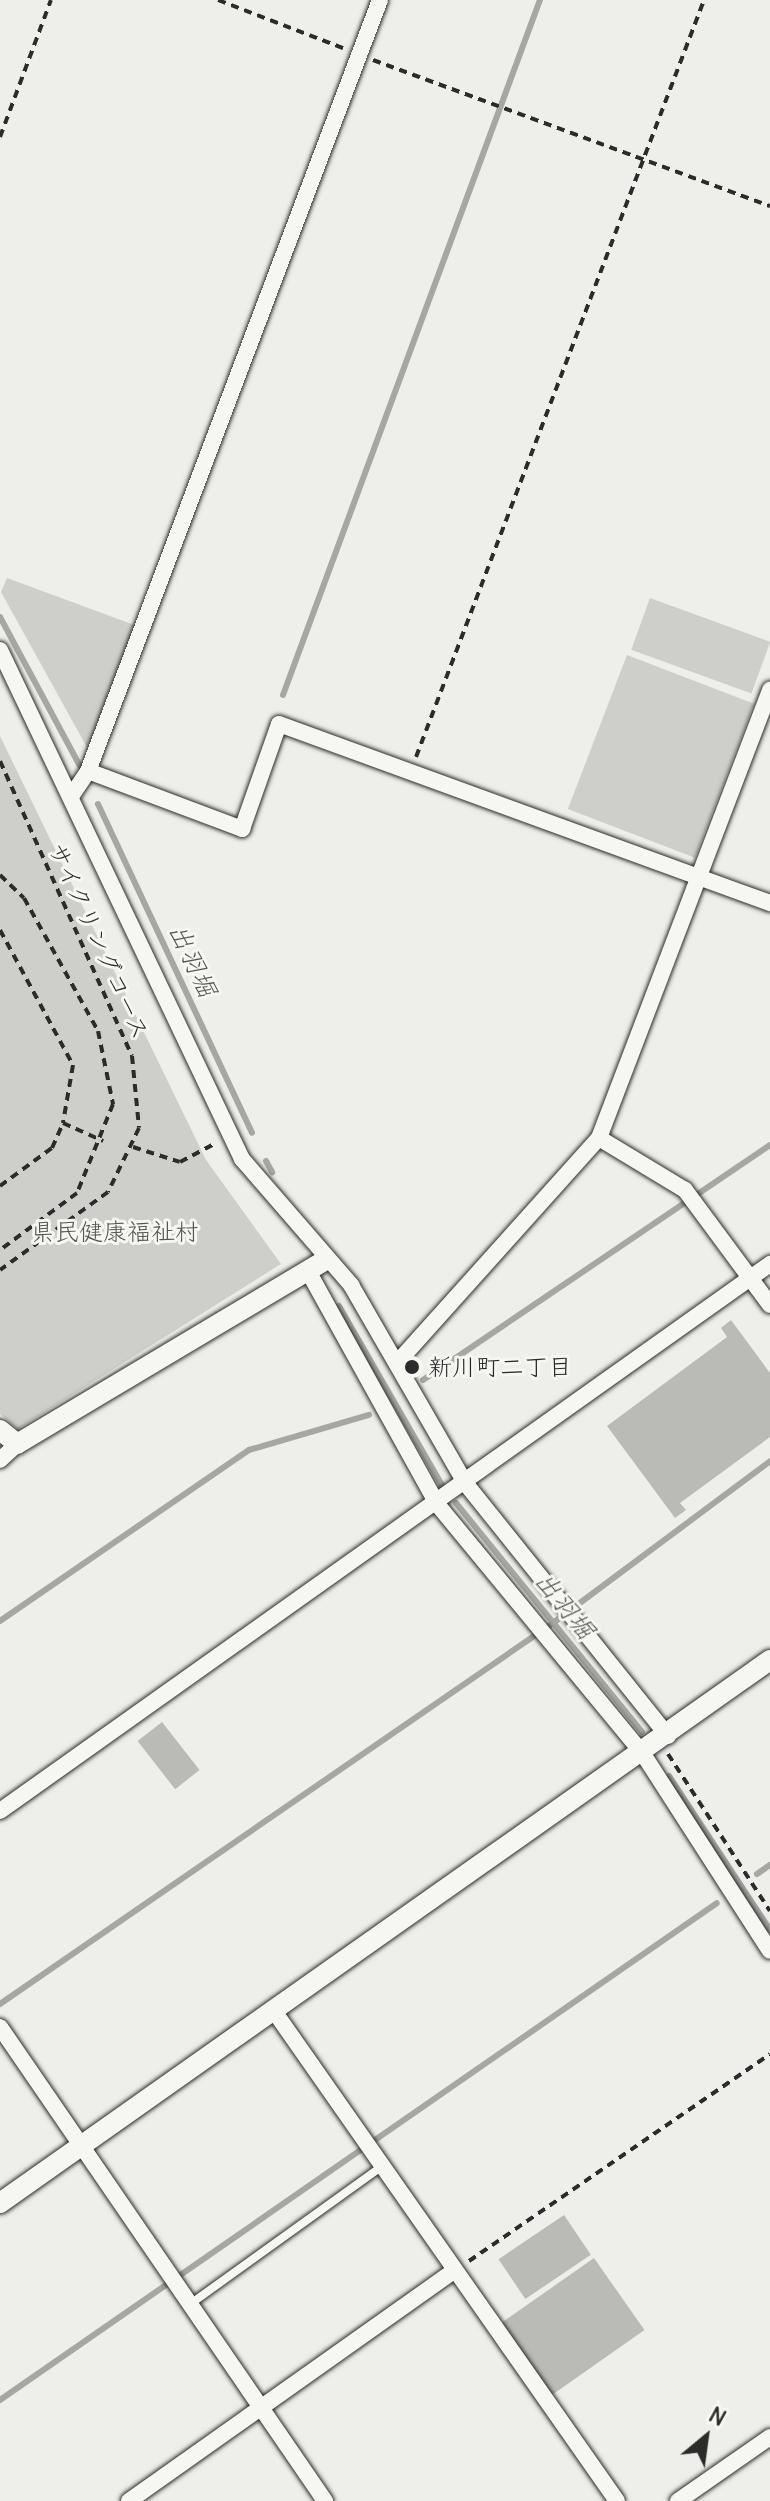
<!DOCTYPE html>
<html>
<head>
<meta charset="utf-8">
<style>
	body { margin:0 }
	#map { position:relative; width:770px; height:2501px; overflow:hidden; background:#eeeeea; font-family:Delius,"Klee One",sans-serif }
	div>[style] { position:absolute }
	.green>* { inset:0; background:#cececa; transform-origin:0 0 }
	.stream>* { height:6px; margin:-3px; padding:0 3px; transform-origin:3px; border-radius:3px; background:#a6a6a3 }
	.building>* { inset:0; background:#babab7; transform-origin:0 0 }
	.path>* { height:4px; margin-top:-2px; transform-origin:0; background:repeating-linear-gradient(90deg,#2b2b2b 0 8px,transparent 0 14px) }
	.roads { filter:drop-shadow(0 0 2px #2b2b2b) drop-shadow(0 0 2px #2b2b2b) }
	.service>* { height:8px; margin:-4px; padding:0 4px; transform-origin:4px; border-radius:4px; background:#f6f6f2 }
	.minor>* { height:16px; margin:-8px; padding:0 8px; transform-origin:8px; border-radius:8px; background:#f6f6f2 }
	.tertiary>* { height:20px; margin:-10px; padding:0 10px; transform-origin:10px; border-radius:10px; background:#f6f6f2 }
	.dots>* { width:22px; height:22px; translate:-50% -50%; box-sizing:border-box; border:4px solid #f6f6f2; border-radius:50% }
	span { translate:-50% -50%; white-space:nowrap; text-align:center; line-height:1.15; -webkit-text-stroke:6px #f6f6f2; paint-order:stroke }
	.street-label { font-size:24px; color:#2b2b2b }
	.park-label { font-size:24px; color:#545453 }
	.poi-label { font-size:24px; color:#2b2b2b }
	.left { translate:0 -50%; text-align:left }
	.water-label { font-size:26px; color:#565655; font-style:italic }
	.north { position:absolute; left:666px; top:2397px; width:80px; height:80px; -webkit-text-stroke:6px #f6f6f2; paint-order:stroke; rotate:29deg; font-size:22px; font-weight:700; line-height:32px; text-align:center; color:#2b2b2b }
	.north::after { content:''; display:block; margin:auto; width:28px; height:36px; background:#2b2b2b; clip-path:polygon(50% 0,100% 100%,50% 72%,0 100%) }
</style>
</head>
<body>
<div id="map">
	<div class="green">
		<div style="clip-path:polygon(7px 578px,137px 626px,89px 751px,1px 592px)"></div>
		<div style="left:650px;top:598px;width:128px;height:55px;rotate:20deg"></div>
		<div style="left:627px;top:655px;width:136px;height:165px;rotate:21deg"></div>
		<div style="clip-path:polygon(0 736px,206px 1160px,281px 1264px,18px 1429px,0 1414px)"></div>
	</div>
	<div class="stream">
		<div style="left:0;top:617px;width:169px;rotate:61.8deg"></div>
		<div style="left:283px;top:695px;width:741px;rotate:-69.71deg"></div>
		<div style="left:98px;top:804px;width:363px;rotate:64.9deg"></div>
		<div style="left:266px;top:1161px;width:13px;rotate:61deg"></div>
		<div style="left:339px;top:1306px;width:209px;rotate:60.1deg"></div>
		<div style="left:423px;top:1380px;width:419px;rotate:-34.1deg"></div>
		<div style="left:456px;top:1503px;width:295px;rotate:50.9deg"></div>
		<div style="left:0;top:1621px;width:302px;rotate:-34.5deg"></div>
		<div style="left:249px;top:1450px;width:125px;rotate:-16.3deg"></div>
		<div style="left:669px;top:1776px;width:184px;rotate:56.7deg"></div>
		<div style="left:757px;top:1874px;width:16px;rotate:-35deg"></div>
		<div style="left:0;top:2004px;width:672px;rotate:-34.57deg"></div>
		<div style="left:553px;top:1623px;width:271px;rotate:-36.7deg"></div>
		<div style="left:0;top:2400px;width:872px;rotate:-34.73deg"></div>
	</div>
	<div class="building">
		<div style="clip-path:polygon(731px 1320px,770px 1373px,770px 1437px,680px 1503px,686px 1510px,675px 1518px,607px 1426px,727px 1337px,721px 1328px)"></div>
		<div style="left:162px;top:1722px;width:61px;height:31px;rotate:52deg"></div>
		<div style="left:564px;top:2215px;width:48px;height:79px;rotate:56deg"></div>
		<div style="left:594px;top:2258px;width:88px;height:113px;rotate:55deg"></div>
	</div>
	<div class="path">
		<div style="left:218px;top:0;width:134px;rotate:21deg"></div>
		<div style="left:373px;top:60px;width:423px;rotate:20.2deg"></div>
		<div style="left:0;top:137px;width:146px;rotate:-69.6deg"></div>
		<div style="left:416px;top:757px;width:810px;rotate:-69.17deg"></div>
		<div style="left:0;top:761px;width:323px;rotate:65.9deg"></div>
		<div style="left:132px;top:1056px;width:72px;rotate:84.4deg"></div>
		<div style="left:139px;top:1128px;width:71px;rotate:115.8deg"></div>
		<div style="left:108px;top:1192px;width:133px;rotate:144.2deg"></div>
		<div style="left:0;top:875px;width:33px;rotate:44deg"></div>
		<div style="left:24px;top:898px;width:152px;rotate:60.9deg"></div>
		<div style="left:98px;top:1031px;width:75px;rotate:78.4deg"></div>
		<div style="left:113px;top:1104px;width:96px;rotate:112deg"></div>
		<div style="left:77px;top:1193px;width:96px;rotate:143.5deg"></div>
		<div style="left:0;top:930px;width:153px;rotate:61.6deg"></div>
		<div style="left:73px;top:1065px;width:59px;rotate:99.8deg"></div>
		<div style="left:133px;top:1147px;width:49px;rotate:17.7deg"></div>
		<div style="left:180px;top:1162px;width:41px;rotate:-27.8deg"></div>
		<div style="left:0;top:1186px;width:64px;rotate:-36.2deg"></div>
		<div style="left:52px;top:1148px;width:27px;rotate:-66deg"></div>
		<div style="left:63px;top:1123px;width:44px;rotate:24.2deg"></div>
		<div style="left:668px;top:1754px;width:187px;rotate:57deg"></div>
		<div style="left:469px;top:2261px;width:365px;rotate:-34.5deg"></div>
	</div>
	<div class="roads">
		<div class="service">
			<div style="left:189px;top:2305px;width:235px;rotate:-35.7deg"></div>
		</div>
		<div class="minor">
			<div style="left:0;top:650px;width:564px;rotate:64.57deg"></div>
			<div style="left:242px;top:1159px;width:167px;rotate:49.1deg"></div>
			<div style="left:351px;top:1285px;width:230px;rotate:60deg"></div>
			<div style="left:466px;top:1484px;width:323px;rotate:51.3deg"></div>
			<div style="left:88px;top:771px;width:165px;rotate:20.6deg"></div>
			<div style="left:242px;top:829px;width:111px;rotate:-70.6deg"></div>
			<div style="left:279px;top:724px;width:523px;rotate:20.03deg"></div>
			<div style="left:72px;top:795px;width:29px;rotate:-56deg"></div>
			<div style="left:88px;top:771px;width:824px;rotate:-69.26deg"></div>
			<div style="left:599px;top:1138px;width:100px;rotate:31.2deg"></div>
			<div style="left:685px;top:1190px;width:143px;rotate:53.5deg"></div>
			<div style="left:308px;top:1271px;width:266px;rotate:61deg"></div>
			<div style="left:437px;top:1504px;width:324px;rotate:50.5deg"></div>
			<div style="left:643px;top:1754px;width:234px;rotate:57.2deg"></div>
			<div style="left:397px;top:1363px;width:302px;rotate:-48.1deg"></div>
			<div style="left:599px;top:1138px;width:480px;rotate:-69.1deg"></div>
			<div style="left:0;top:1460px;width:23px;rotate:-43deg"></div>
			<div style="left:0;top:1811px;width:945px;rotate:-35.39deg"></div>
			<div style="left:274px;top:2011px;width:598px;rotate:55.01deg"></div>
			<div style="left:0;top:2027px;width:575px;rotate:55.56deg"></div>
			<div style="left:129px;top:2501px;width:397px;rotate:-35.3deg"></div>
			<div style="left:678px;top:2501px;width:112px;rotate:-34.8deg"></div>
		</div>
		<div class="tertiary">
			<div style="left:0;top:1430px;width:22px;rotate:39deg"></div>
			<div style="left:17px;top:1444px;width:360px;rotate:-30.8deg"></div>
			<div style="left:0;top:2203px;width:942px;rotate:-35.19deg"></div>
		</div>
	</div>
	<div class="dots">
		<div style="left:412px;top:1367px;background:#2b2b2b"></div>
	</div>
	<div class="street-label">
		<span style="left:99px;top:941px;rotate:66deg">サイクリングコース</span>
	</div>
	<div class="park-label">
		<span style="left:115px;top:1232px">県民健康福祉村</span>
	</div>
	<div class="poi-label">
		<span class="left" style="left:428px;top:1367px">新川町二丁目</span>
	</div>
	<div class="water-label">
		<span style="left:193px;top:960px;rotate:65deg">出羽堀</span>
		<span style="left:565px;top:1605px;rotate:51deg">出羽堀</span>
	</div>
	<div class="north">N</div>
</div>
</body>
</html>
